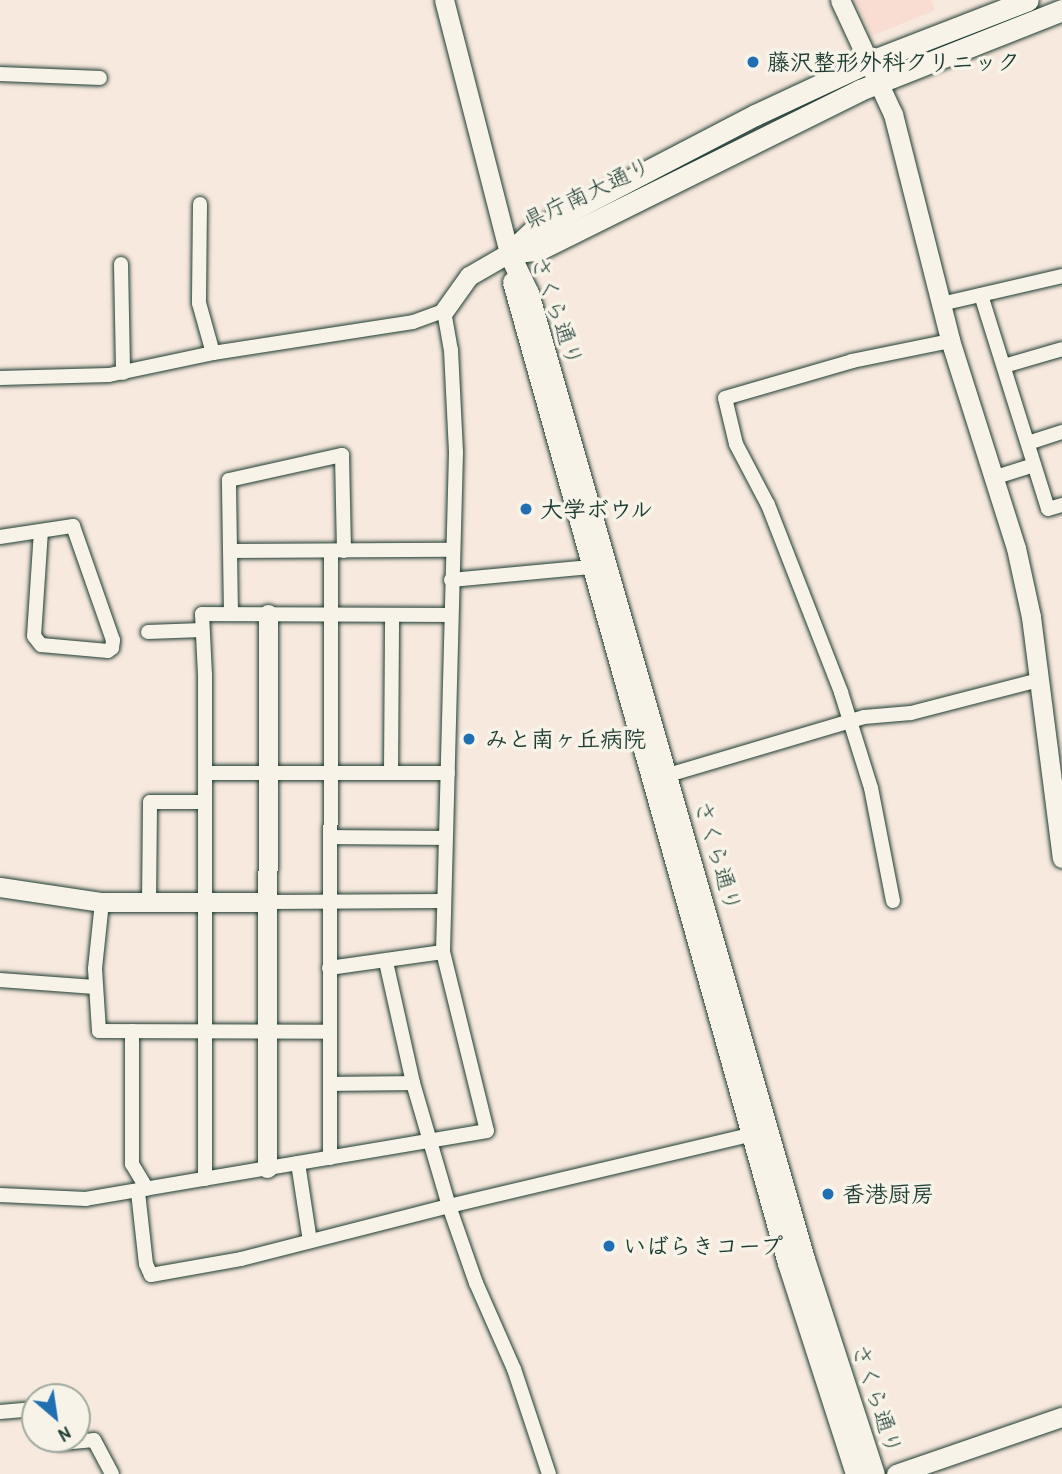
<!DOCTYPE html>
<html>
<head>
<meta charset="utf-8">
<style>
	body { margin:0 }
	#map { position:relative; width:1062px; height:1474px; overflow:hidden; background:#f8e9de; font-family:"Patrick Hand","Klee One",sans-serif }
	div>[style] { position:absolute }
	.built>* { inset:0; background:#faddd2 }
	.roads { filter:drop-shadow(0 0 2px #1f3d34) drop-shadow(0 0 2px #1f3d34) }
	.street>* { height:14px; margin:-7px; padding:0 7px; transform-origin:7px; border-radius:7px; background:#f7f3e8 }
	.secondary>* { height:19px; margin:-9.5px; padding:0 9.5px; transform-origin:9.5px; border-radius:9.5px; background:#f7f3e8 }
	.primary>* { height:21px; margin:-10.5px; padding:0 10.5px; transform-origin:10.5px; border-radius:10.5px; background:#f7f3e8 }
	.dots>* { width:19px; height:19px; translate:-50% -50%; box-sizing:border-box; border:4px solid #f7f3e8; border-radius:50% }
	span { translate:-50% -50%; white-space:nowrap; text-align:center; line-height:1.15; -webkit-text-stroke:7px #f7f3e8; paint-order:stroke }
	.poi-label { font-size:23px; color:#1f3d34; font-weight:700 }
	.left { translate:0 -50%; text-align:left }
	.street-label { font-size:23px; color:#1f3d34 }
	.north { position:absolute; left:21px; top:1383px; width:70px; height:70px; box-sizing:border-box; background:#f7f3e8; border:2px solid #a1aaa0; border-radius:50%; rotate:151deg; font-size:19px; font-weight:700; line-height:28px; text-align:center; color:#1f3d34 }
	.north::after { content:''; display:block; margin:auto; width:24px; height:32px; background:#1f6fb2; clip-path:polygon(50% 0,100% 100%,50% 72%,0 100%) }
</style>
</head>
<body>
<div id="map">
	<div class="built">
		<div style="clip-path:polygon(855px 0,931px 0,935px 10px,872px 36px)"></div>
	</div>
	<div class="roads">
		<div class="street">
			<div style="left:0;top:74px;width:100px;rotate:2.3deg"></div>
			<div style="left:200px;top:204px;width:99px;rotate:90.6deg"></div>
			<div style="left:199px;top:303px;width:52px;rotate:74.4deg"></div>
			<div style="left:121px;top:264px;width:109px;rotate:88.9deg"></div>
			<div style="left:981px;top:295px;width:224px;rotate:72.6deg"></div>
			<div style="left:1048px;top:509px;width:15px;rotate:-16deg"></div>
			<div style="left:941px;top:304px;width:124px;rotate:-13deg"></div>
			<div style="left:1004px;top:366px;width:60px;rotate:-16.3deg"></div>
			<div style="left:0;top:378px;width:109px;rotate:-1.6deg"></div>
			<div style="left:109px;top:375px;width:106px;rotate:-11.9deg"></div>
			<div style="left:213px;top:353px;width:202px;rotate:-8.8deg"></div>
			<div style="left:413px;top:322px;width:33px;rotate:-20deg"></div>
			<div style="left:444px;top:311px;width:40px;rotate:80deg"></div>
			<div style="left:451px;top:350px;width:102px;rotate:87.2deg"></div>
			<div style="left:456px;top:452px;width:500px;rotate:91.49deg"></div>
			<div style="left:443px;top:952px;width:184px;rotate:76.2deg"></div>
			<div style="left:487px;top:1131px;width:407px;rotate:170.4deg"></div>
			<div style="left:86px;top:1199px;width:86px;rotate:-177.3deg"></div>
			<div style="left:1028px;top:443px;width:36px;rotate:-18deg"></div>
			<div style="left:993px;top:478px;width:43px;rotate:-17.6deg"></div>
			<div style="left:0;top:537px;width:74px;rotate:-8.6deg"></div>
			<div style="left:73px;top:526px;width:121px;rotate:70.7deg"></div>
			<div style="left:113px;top:640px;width:8px;rotate:97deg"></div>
			<div style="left:112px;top:648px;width:5px;rotate:143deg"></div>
			<div style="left:108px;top:651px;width:67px;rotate:-174.9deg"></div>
			<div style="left:41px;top:645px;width:11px;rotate:-128deg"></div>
			<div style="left:34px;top:636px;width:105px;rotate:-86.2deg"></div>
			<div style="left:230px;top:551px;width:221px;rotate:-0.3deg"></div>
			<div style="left:451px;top:580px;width:140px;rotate:-5.3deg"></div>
			<div style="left:231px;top:614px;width:134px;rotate:-90.9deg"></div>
			<div style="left:229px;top:480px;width:116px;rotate:-12.5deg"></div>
			<div style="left:342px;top:455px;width:96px;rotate:88.8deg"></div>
			<div style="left:148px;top:632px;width:54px;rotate:-2.1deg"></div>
			<div style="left:391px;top:772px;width:157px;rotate:-89.6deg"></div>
			<div style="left:205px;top:773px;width:243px"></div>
			<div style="left:658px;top:778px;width:215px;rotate:-16.5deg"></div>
			<div style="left:864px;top:717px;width:47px;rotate:-4.9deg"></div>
			<div style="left:911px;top:713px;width:132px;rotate:-14.5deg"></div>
			<div style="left:330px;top:837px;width:115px;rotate:0.5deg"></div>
			<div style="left:893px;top:901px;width:115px;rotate:-101deg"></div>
			<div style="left:871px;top:788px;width:101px;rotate:-107.4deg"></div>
			<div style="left:841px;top:692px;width:201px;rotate:-111.3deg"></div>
			<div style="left:768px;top:505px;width:69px;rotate:-117.7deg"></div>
			<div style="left:736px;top:444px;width:47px;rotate:-103.4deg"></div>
			<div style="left:725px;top:398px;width:132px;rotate:-16.2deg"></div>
			<div style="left:852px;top:361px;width:100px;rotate:-11.5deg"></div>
			<div style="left:102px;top:902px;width:67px;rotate:96deg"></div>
			<div style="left:95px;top:969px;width:62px;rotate:86.3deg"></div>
			<div style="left:99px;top:1031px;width:230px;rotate:0.2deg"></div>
			<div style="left:149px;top:902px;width:100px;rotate:-89.4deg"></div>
			<div style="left:150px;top:802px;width:55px"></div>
			<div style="left:266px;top:902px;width:177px;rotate:-0.3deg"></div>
			<div style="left:386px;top:962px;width:124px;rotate:77.4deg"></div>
			<div style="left:413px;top:1083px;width:128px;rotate:73.7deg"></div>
			<div style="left:449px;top:1206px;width:82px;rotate:70.7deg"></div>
			<div style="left:476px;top:1283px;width:94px;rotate:66.2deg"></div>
			<div style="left:514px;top:1369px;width:111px;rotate:71.6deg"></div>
			<div style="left:329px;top:968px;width:115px;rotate:-8deg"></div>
			<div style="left:0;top:980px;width:95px;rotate:4.2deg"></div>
			<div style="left:132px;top:1031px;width:133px;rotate:90deg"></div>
			<div style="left:132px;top:1164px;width:29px;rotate:59deg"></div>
			<div style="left:330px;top:1084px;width:83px;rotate:-0.7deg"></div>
			<div style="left:330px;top:1158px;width:607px;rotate:-89.91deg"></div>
			<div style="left:298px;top:1163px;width:79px;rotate:81.3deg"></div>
			<div style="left:205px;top:1179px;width:504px;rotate:-90deg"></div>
			<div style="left:205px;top:675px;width:61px;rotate:-92.8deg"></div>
			<div style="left:202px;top:614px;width:248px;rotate:0.2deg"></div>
			<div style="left:138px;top:1192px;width:72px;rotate:83.7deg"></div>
			<div style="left:146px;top:1264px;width:12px;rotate:66deg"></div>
			<div style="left:151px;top:1275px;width:91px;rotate:-10.1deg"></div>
			<div style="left:241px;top:1259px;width:215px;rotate:-14.3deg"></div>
			<div style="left:449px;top:1206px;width:318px;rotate:-13.3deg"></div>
			<div style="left:0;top:1412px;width:35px;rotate:-5deg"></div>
			<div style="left:58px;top:1439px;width:5px;rotate:53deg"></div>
			<div style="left:61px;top:1443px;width:33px;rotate:-5deg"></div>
			<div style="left:94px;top:1440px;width:38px;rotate:62deg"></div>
		</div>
		<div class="secondary">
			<div style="left:840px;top:0;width:126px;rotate:65.1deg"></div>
			<div style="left:893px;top:114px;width:233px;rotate:75.8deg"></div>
			<div style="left:950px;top:340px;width:218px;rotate:72.4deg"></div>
			<div style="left:1016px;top:548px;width:71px;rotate:77.7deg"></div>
			<div style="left:1031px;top:617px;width:243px;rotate:82.7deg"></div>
			<div style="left:444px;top:311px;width:43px;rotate:-54.5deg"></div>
			<div style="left:469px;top:276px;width:46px;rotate:-29.9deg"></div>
			<div style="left:509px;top:253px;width:261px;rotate:-104.4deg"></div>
			<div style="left:0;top:887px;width:103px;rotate:8.4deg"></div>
			<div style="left:102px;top:902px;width:164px"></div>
			<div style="left:267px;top:1168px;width:554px;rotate:-89.9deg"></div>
			<div style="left:896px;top:1474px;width:176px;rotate:-19deg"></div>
		</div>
		<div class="primary">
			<div style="left:509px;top:253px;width:44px;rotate:64.6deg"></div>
			<div style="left:528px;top:293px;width:1005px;rotate:74.05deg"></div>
			<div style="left:804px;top:1259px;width:226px;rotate:72deg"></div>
			<div style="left:509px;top:253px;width:31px;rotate:-7deg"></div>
			<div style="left:540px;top:249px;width:357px;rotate:-26.4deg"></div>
			<div style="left:860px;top:90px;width:217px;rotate:-21.6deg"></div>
			<div style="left:509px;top:253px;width:34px;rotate:-43deg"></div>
			<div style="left:534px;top:230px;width:249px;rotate:-27.5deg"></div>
			<div style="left:755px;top:115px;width:128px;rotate:-25deg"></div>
			<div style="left:871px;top:61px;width:168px;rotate:-21.2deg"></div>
			<div style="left:513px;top:282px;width:1019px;rotate:74.34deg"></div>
			<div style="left:788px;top:1263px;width:222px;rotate:72.1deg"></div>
		</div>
	</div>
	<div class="dots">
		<div style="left:753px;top:62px;background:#1f6fb2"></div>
		<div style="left:526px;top:509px;background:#1f6fb2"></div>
		<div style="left:469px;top:739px;background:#1f6fb2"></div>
		<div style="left:828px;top:1194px;background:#1f6fb2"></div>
		<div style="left:609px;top:1246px;background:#1f6fb2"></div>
	</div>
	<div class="poi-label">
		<span class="left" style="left:767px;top:62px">藤沢整形外科クリニック</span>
		<span class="left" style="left:540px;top:509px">大学ボウル</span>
		<span class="left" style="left:485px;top:739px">みと南ヶ丘病院</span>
		<span class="left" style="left:842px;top:1194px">香港厨房</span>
		<span class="left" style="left:623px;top:1246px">いばらきコープ</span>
	</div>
	<div class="street-label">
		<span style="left:587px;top:193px;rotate:-25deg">県庁南大通り</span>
		<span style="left:557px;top:311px;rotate:71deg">さくら通り</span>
		<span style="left:718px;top:856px;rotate:74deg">さくら通り</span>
		<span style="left:877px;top:1399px;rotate:72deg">さくら通り</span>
	</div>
	<div class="north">N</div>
</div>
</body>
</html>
